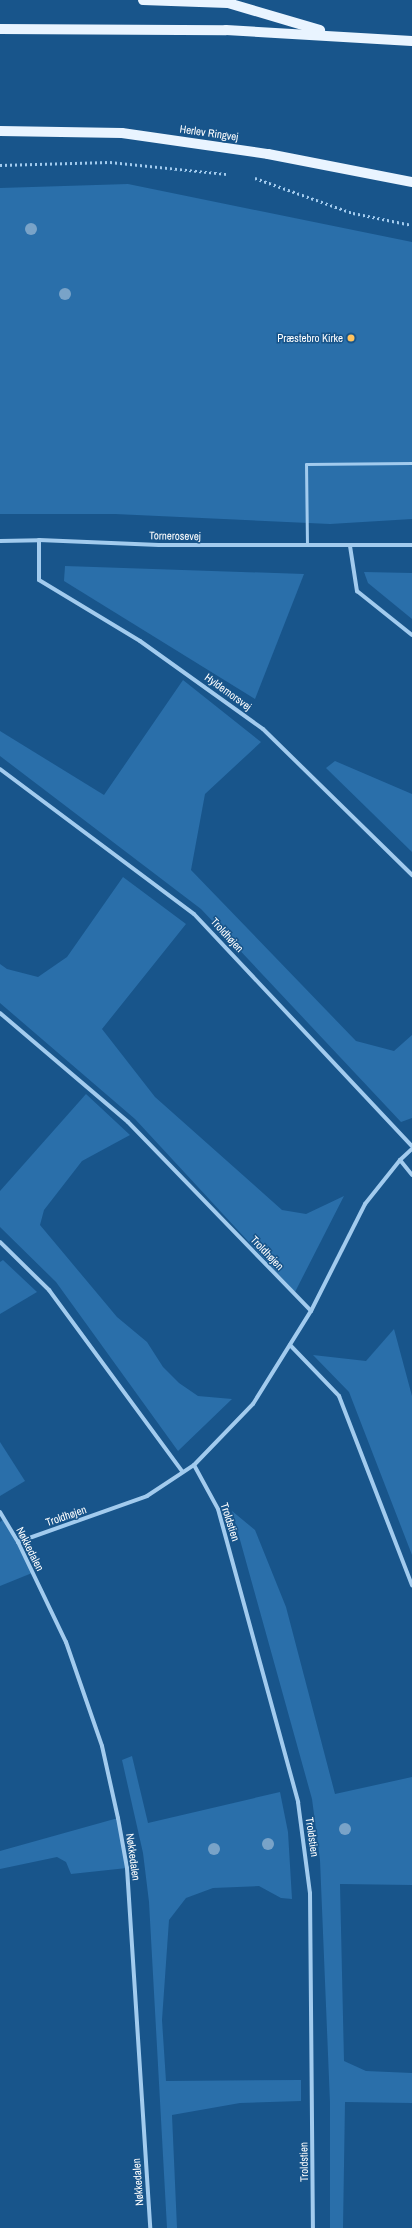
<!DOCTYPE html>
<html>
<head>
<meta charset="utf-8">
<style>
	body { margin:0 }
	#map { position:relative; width:412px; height:2228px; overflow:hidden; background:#18558b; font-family:"Archivo Narrow",sans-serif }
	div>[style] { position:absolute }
	.green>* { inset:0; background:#2a6faa }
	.path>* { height:2.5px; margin-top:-1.25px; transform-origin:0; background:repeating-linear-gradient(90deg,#a2cbee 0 2px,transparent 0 5px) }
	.service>* { height:3px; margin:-1.5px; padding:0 1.5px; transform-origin:1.5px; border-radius:1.5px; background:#a2cbee }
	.minor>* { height:4px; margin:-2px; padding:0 2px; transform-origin:2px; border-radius:2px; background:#a2cbee }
	.primary>* { height:10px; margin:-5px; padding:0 5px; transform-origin:5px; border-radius:5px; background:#e9f4ff }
	.trees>* { width:12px; height:12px; margin:-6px; border-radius:50%; background:#79a3c8 }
	.dots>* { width:11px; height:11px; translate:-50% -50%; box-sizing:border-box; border:2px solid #18558b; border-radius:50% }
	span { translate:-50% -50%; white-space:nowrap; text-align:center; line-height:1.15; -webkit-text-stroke:3px #18558b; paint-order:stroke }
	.street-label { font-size:11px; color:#fff }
	.poi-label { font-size:11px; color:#fff }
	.right { translate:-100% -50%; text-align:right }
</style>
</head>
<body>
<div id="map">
	<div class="green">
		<div style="clip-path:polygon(128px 184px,412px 242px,412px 519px,330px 524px,115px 514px,0 514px,0 188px)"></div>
		<div style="clip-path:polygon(65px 566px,304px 574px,255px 699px,64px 581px)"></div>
		<div style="clip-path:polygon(364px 572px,412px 573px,412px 619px,368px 583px)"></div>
		<div style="clip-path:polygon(183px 680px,261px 742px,205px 794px,191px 870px,356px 1041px,394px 1051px,412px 1035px,412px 1118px,401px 1122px,201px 909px,0 756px,0 731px,104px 795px)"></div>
		<div style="clip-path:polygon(335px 761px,412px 794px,412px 852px,326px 768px)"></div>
		<div style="clip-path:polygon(123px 877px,186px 924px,102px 1029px,155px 1097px,282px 1210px,306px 1214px,344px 1196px,295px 1292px,135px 1119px,0 1003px,0 964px,7px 969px,38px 977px,67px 957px)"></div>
		<div style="clip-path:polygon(86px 1094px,130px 1135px,82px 1161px,44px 1210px,40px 1225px,117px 1317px,147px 1342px,163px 1367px,179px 1383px,198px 1396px,232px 1399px,178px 1451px,56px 1282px,0 1227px,0 1191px)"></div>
		<div style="clip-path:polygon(3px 1260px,37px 1292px,0 1314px,0 1262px)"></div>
		<div style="clip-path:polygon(394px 1329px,412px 1396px,412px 1555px,349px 1392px,313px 1355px,366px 1361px)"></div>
		<div style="clip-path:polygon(0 1442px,25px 1481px,0 1496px)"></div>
		<div style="clip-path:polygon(232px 1511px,255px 1530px,286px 1607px,335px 1794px,412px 1777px,412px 1885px,340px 1884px,344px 2061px,366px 2071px,412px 2073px,412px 2103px,345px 2102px,343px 2228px,330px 2228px,330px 2103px,320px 1860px,312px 1799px)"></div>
		<div style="clip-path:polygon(4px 1519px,32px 1573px,0 1586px,0 1522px)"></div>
		<div style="clip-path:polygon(132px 1756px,148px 1823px,280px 1792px,288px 1832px,292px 1899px,281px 1898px,259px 1886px,213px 1888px,186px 1898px,169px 1920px,162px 2020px,166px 2081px,301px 2080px,301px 2101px,240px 2103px,172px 2115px,177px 2228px,167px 2228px,149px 1902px,143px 1853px,122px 1760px)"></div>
		<div style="clip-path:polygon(118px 1818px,127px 1868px,71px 1874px,66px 1862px,57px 1857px,0 1869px,0 1851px)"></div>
	</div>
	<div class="path">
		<div style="left:0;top:165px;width:110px;rotate:-1.6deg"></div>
		<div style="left:110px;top:162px;width:118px;rotate:5.9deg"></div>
		<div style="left:255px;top:178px;width:104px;rotate:19.7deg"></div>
		<div style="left:353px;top:213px;width:60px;rotate:11.5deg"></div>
	</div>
	<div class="service">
		<div style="left:307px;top:545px;width:81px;rotate:-90.7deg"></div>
		<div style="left:306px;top:464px;width:106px;rotate:-0.5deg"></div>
	</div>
	<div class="minor">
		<div style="left:39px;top:540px;width:40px;rotate:90deg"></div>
		<div style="left:39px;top:580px;width:118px;rotate:31.1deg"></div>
		<div style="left:140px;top:641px;width:151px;rotate:35.6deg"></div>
		<div style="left:263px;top:729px;width:209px;rotate:44.4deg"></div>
		<div style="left:0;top:541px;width:39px;rotate:-1deg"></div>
		<div style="left:39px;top:540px;width:120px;rotate:2.4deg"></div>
		<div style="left:159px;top:545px;width:253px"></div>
		<div style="left:350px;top:546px;width:46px;rotate:81.2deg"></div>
		<div style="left:357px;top:591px;width:70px;rotate:38.7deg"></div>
		<div style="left:0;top:769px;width:242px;rotate:36.8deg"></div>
		<div style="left:194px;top:914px;width:318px;rotate:46.8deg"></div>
		<div style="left:0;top:1013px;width:168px;rotate:40.4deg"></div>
		<div style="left:128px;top:1122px;width:263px;rotate:45.9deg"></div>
		<div style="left:400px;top:1160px;width:19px;rotate:51deg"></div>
		<div style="left:0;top:1242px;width:69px;rotate:44.4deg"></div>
		<div style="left:49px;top:1290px;width:225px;rotate:53.7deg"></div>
		<div style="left:290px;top:1345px;width:71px;rotate:46.1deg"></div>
		<div style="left:339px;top:1396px;width:203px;rotate:68.9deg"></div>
		<div style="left:194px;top:1465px;width:50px;rotate:61.4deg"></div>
		<div style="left:218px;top:1509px;width:304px;rotate:74.7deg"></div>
		<div style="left:298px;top:1802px;width:92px;rotate:82.5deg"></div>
		<div style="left:310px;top:1893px;width:335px;rotate:89.5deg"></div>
		<div style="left:0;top:1512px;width:35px;rotate:59deg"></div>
		<div style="left:18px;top:1542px;width:111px;rotate:64.4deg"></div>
		<div style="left:66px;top:1642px;width:110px;rotate:70.9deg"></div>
		<div style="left:102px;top:1746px;width:74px;rotate:77.5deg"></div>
		<div style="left:118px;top:1818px;width:51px;rotate:79.8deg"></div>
		<div style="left:127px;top:1868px;width:361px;rotate:86.3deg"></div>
		<div style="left:18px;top:1542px;width:137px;rotate:-19.6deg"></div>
		<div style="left:147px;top:1496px;width:56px;rotate:-33.4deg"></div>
		<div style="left:194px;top:1465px;width:85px;rotate:-46deg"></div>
		<div style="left:253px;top:1404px;width:110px;rotate:-58.1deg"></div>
		<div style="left:311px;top:1311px;width:120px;rotate:-63.2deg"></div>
		<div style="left:365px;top:1204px;width:56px;rotate:-51.5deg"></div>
		<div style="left:400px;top:1160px;width:16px;rotate:-43deg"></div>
	</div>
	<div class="primary">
		<div style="left:143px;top:0;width:85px;rotate:2deg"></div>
		<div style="left:228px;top:3px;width:96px;rotate:16.4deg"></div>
		<div style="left:0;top:29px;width:226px;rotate:0.3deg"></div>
		<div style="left:226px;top:30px;width:186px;rotate:3.4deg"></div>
		<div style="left:0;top:131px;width:122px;rotate:0.9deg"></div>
		<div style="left:122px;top:133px;width:148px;rotate:8.2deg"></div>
		<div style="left:268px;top:154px;width:147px;rotate:11deg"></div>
	</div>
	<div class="trees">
		<div style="left:31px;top:229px"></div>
		<div style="left:65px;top:294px"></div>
		<div style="left:345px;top:1829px"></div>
		<div style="left:268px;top:1844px"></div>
		<div style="left:214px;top:1849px"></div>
	</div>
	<div class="dots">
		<div style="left:351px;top:338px;background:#ffc35f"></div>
	</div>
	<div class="street-label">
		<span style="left:209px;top:133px;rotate:8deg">Herlev Ringvej</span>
		<span style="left:175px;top:536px;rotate:1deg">Tornerosevej</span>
		<span style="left:228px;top:692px;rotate:36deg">Hyldemorsvej</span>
		<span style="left:227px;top:935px;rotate:47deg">Troldhøjen</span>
		<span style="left:267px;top:1253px;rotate:46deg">Troldhøjen</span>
		<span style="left:66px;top:1516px;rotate:-19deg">Troldhøjen</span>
		<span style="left:230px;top:1522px;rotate:72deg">Troldstien</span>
		<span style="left:30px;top:1549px;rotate:63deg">Nøkkedalen</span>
		<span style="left:312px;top:1837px;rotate:82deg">Troldstien</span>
		<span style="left:133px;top:1857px;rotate:82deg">Nøkkedalen</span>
		<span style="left:304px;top:2162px;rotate:-91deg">Troldstien</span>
		<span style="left:138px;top:2182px;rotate:-94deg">Nøkkedalen</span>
	</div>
	<div class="poi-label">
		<span class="right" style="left:343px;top:338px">Præstebro Kirke</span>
	</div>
</div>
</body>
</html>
